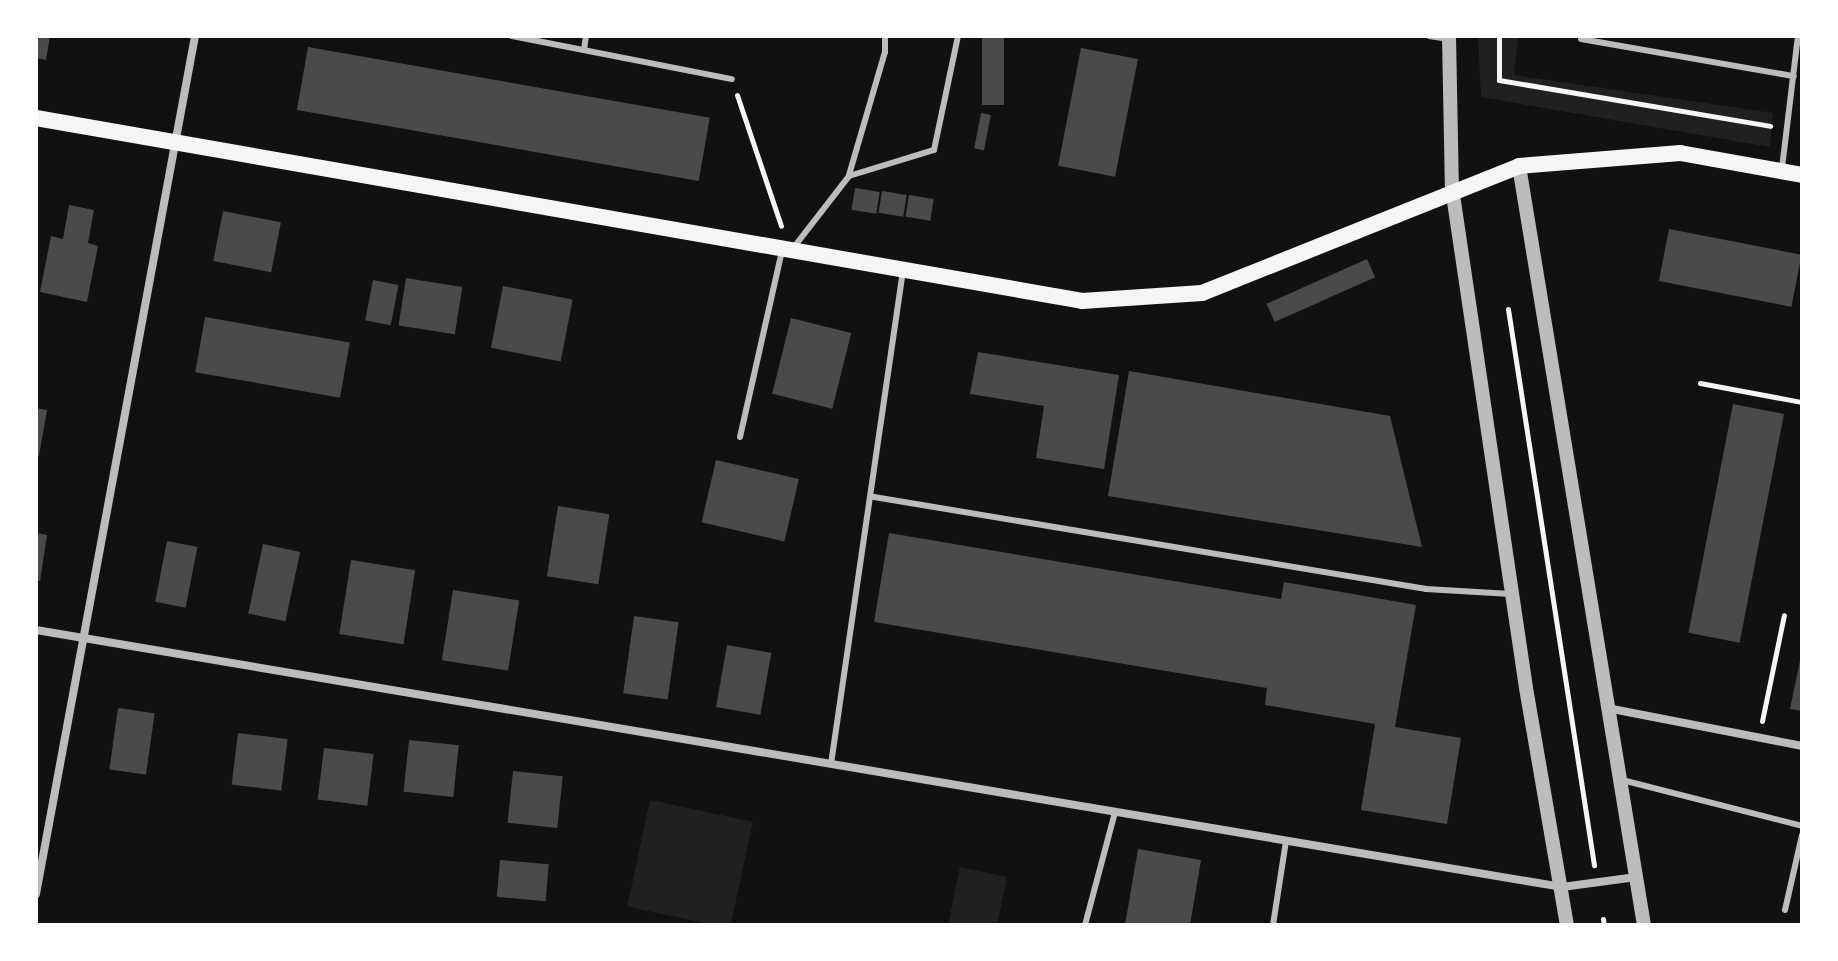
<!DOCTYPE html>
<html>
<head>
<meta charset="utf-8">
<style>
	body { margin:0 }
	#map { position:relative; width:1838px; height:961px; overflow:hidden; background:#111; font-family:"Work Sans",sans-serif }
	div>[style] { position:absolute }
	.green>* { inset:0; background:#202020; transform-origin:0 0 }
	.building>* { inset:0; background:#4a4a4a; transform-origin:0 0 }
	.path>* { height:5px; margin:-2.5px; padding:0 2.5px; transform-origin:2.5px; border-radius:2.5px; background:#f5f5f5 }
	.service>* { height:6px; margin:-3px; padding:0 3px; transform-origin:3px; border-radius:3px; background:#bcbcbc }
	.minor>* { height:8px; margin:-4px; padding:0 4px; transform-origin:4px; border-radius:4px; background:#bcbcbc }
	.tertiary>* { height:14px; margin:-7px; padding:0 7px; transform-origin:7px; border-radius:7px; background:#bcbcbc }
	.secondary>* { height:16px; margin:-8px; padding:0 8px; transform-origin:8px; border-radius:8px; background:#f5f5f5 }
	span { translate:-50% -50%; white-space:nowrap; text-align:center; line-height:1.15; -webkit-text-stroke:6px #fff; paint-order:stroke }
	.frame { position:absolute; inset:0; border:38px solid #fff; pointer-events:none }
</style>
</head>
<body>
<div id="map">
	<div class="green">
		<div style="clip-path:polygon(1478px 36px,1518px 36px,1514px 75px,1773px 113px,1770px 147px,1481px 97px)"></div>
		<div style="left:650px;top:800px;width:105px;height:109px;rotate:12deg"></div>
		<div style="clip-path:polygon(960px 867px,1007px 877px,997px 925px,948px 925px)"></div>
	</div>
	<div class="building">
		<div style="clip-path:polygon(36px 36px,50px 36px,46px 60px,36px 58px)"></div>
		<div style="left:982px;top:36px;width:22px;height:69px"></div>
		<div style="left:308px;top:47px;width:408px;height:64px;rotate:10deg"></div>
		<div style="left:1081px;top:48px;width:58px;height:120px;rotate:11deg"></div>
		<div style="left:981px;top:113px;width:10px;height:36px;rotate:11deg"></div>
		<div style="left:855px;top:188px;width:25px;height:22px;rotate:9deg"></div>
		<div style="left:882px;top:191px;width:25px;height:22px;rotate:9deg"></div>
		<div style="left:909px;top:195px;width:25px;height:22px;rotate:9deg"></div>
		<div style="clip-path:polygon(69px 205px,94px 210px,88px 243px,98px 246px,87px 302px,40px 292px,51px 236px,63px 239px)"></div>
		<div style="left:223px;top:211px;width:59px;height:51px;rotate:11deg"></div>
		<div style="left:1669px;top:229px;width:135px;height:53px;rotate:11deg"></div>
		<div style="left:1367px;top:259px;width:20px;height:110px;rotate:66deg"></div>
		<div style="left:406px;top:278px;width:57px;height:48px;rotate:9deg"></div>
		<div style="left:373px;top:280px;width:26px;height:41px;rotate:11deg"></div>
		<div style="left:503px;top:286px;width:71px;height:63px;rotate:11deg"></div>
		<div style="left:205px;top:317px;width:147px;height:56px;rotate:10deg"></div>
		<div style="left:791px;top:318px;width:62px;height:78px;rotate:14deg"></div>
		<div style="clip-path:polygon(978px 352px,1119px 375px,1104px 469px,1036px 458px,1044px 406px,970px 394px)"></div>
		<div style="clip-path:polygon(1129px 371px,1390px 416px,1422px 547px,1108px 496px)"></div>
		<div style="left:1733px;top:404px;width:52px;height:233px;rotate:11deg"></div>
		<div style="clip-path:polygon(36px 408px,47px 410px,39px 456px,36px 456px)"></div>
		<div style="left:716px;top:460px;width:85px;height:64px;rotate:13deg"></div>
		<div style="left:558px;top:506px;width:52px;height:71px;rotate:9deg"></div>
		<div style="clip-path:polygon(36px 533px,47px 535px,40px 581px,36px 580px)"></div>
		<div style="clip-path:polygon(889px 533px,1281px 599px,1284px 582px,1416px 605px,1395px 727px,1461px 738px,1447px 824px,1361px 810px,1375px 724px,1265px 705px,1267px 688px,874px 622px)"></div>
		<div style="left:167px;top:541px;width:31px;height:62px;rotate:11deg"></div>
		<div style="left:263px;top:544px;width:38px;height:71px;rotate:12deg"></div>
		<div style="left:351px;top:560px;width:65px;height:75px;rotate:9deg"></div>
		<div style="left:453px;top:590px;width:67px;height:71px;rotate:9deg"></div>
		<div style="left:634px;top:616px;width:45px;height:78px;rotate:8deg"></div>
		<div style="left:727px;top:645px;width:45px;height:63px;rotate:10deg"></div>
		<div style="clip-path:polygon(1801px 656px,1802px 656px,1802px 711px,1790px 709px)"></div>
		<div style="left:118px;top:708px;width:37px;height:62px;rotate:8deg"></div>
		<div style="left:238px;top:733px;width:50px;height:52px;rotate:7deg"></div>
		<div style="left:409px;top:740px;width:50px;height:52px;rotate:6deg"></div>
		<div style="left:324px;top:748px;width:50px;height:52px;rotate:7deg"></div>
		<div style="left:513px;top:771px;width:50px;height:52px;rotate:6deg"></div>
		<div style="clip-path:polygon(1138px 849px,1201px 860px,1190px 925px,1125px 925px)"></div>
		<div style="left:500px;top:860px;width:49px;height:37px;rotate:5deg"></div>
	</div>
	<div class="path">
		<div style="left:1499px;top:36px;width:44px;rotate:90deg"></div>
		<div style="left:1499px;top:80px;width:275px;rotate:9.6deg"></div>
		<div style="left:737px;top:95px;width:138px;rotate:71.4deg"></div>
		<div style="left:1508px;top:309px;width:563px;rotate:81.21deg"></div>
		<div style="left:1700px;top:383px;width:104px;rotate:10.6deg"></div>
		<div style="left:1762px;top:721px;width:108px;rotate:-78.3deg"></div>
		<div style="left:1603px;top:919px;width:6px;rotate:81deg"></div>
	</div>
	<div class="service">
		<div style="left:512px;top:36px;width:224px;rotate:11.1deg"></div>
		<div style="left:1429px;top:36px;width:20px;rotate:9deg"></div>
		<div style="left:1581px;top:39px;width:216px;rotate:9.9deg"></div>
		<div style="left:584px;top:50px;width:14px;rotate:-82deg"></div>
		<div style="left:1782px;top:168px;width:133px;rotate:-83.1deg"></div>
		<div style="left:849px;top:175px;width:128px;rotate:-73.7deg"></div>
		<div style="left:885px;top:52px;width:16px;rotate:-90deg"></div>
		<div style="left:794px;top:247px;width:90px;rotate:-52.2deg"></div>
		<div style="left:849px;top:176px;width:89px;rotate:-17deg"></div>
		<div style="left:934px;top:150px;width:116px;rotate:-78.1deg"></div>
		<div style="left:740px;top:437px;width:191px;rotate:-77.3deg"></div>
		<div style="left:874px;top:497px;width:560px;rotate:9.46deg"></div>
		<div style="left:1426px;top:589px;width:85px;rotate:3.4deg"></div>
		<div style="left:831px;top:764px;width:498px;rotate:-81.7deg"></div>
		<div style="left:1622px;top:780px;width:186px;rotate:14.3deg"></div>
		<div style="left:1785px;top:910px;width:77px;rotate:-77.2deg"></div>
		<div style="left:1085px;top:925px;width:117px;rotate:-75.1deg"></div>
		<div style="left:1273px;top:925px;width:85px;rotate:-81.2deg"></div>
	</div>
	<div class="minor">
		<div style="left:36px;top:630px;width:1547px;rotate:9.56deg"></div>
		<div style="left:1562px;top:887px;width:75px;rotate:-7.7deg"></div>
		<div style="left:1607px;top:708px;width:199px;rotate:11deg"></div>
		<div style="left:36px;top:894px;width:873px;rotate:-79.5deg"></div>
	</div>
	<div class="tertiary">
		<div style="left:1449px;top:36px;width:152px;rotate:88.9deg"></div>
		<div style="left:1452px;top:188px;width:505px;rotate:81.58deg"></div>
		<div style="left:1526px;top:688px;width:241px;rotate:80.2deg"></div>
		<div style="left:1519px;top:166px;width:769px;rotate:80.65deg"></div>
	</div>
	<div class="secondary">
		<div style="left:36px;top:118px;width:1062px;rotate:9.92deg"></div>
		<div style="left:1082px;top:301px;width:120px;rotate:-3.8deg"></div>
		<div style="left:1202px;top:293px;width:341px;rotate:-21.8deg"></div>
		<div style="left:1519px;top:166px;width:162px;rotate:-4.6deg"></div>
		<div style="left:1680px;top:153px;width:124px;rotate:10.2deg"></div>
	</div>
	<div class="frame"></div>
</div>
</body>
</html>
